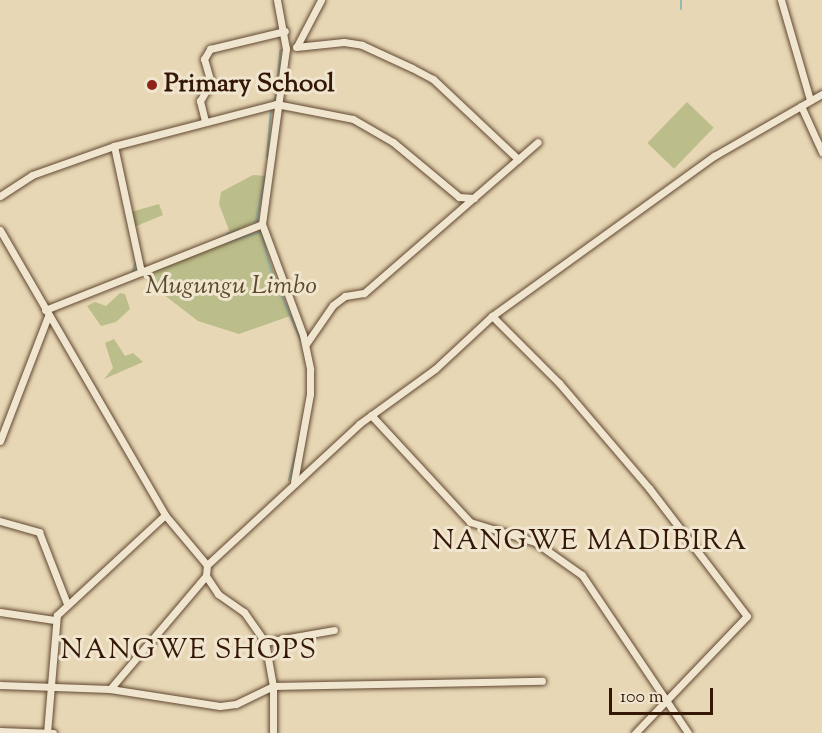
<!DOCTYPE html>
<html>
<head>
<meta charset="utf-8">
<style>
	body { margin:0 }
	#map { position:relative; width:822px; height:733px; overflow:hidden; background:#e8d7b5; font-family:"Sorts Mill Goudy",serif }
	div>[style] { position:absolute }
	.green>* { inset:0; background:#bbbd8a; transform-origin:0 0 }
	.stream>* { height:2px; margin:-1px; padding:0 1px; transform-origin:1px; border-radius:1px; background:#97b9b1 }
	.roads { filter:drop-shadow(0 0 2px #614831) drop-shadow(0 0 2px #614831) }
	.minor>* { height:7px; margin:-3.5px; padding:0 3.5px; transform-origin:3.5px; border-radius:3.5px; background:#f0e5cf }
	.dots>* { width:16px; height:16px; translate:-50% -50%; box-sizing:border-box; border:3px solid #f0e5cf; border-radius:50% }
	span { translate:-50% -50%; white-space:nowrap; text-align:center; line-height:1.15; -webkit-text-stroke:6px #f0e5cf; paint-order:stroke }
	.poi-label { font-size:26px; color:#341805; font-weight:700 }
	.left { translate:0 -50%; text-align:left }
	.park-label { font-size:26px; color:#5c4a2d; font-style:italic }
	.quarter-label { font-size:28px; color:#341805; letter-spacing:1.5px }
	.scale { position:absolute; left:609px; top:688px; width:104px; height:27px; box-sizing:border-box; border:3px solid #341805; border-top:0; padding-left:8px; font-size:18px; line-height:21px; white-space:nowrap; color:#341805; -webkit-text-stroke:4px #f0e5cf; paint-order:stroke }
</style>
</head>
<body>
<div id="map">
	<div class="green">
		<div style="left:687px;top:102px;width:37px;height:57px;rotate:44deg"></div>
		<div style="clip-path:polygon(253px 175px,265px 176px,258px 221px,230px 233px,219px 204px,221px 192px)"></div>
		<div style="clip-path:polygon(159px 204px,163px 215px,134px 227px,131px 212px)"></div>
		<div style="clip-path:polygon(259px 230px,290px 316px,239px 334px,198px 321px,146px 281px,147px 275px,159px 268px)"></div>
		<div style="clip-path:polygon(120px 293px,125px 294px,130px 309px,116px 322px,101px 326px,87px 306px,95px 302px,106px 306px)"></div>
		<div style="clip-path:polygon(114px 339px,125px 356px,133px 353px,143px 362px,104px 379px,113px 368px,105px 343px)"></div>
	</div>
	<div class="stream">
		<div style="left:681px;top:9px;width:9px;rotate:-90deg"></div>
		<div style="left:277px;top:88px;width:38px;rotate:-85deg"></div>
		<div style="left:275px;top:100px;width:9px;rotate:-77deg"></div>
		<div style="left:267px;top:157px;width:49px;rotate:-85.3deg"></div>
		<div style="left:255px;top:224px;width:49px;rotate:-78.2deg"></div>
		<div style="left:227px;top:234px;width:12px;rotate:-20deg"></div>
		<div style="left:228px;top:242px;width:34px;rotate:-17deg"></div>
		<div style="left:261px;top:232px;width:40px;rotate:75.6deg"></div>
		<div style="left:271px;top:271px;width:76px;rotate:66.8deg"></div>
		<div style="left:132px;top:273px;width:12px;rotate:-70deg"></div>
		<div style="left:289px;top:480px;width:42px;rotate:-76.3deg"></div>
	</div>
	<div class="roads">
		<div class="minor">
			<div style="left:781px;top:0;width:104px;rotate:73.8deg"></div>
			<div style="left:297px;top:46px;width:52px;rotate:-62.4deg"></div>
			<div style="left:296px;top:47px;width:48px;rotate:-5.9deg"></div>
			<div style="left:344px;top:42px;width:18px;rotate:9deg"></div>
			<div style="left:362px;top:45px;width:55px;rotate:24.7deg"></div>
			<div style="left:412px;top:68px;width:24px;rotate:28deg"></div>
			<div style="left:433px;top:79px;width:117px;rotate:43.3deg"></div>
			<div style="left:801px;top:106px;width:51px;rotate:65.5deg"></div>
			<div style="left:205px;top:121px;width:21px;rotate:-104deg"></div>
			<div style="left:200px;top:101px;width:21px;rotate:-59deg"></div>
			<div style="left:211px;top:83px;width:25px;rotate:-106deg"></div>
			<div style="left:204px;top:59px;width:12px;rotate:-59deg"></div>
			<div style="left:210px;top:49px;width:77px;rotate:-13.5deg"></div>
			<div style="left:114px;top:146px;width:129px;rotate:77.9deg"></div>
			<div style="left:0;top:196px;width:38px;rotate:-33deg"></div>
			<div style="left:32px;top:175px;width:87px;rotate:-19.5deg"></div>
			<div style="left:114px;top:146px;width:167px;rotate:-14.5deg"></div>
			<div style="left:276px;top:104px;width:78px;rotate:11deg"></div>
			<div style="left:353px;top:119px;width:46px;rotate:29.9deg"></div>
			<div style="left:393px;top:142px;width:86px;rotate:39.8deg"></div>
			<div style="left:459px;top:197px;width:15px;rotate:4deg"></div>
			<div style="left:262px;top:224px;width:118px;rotate:69.7deg"></div>
			<div style="left:303px;top:335px;width:35px;rotate:78deg"></div>
			<div style="left:310px;top:369px;width:25px;rotate:90deg"></div>
			<div style="left:310px;top:394px;width:89px;rotate:100.3deg"></div>
			<div style="left:0;top:230px;width:329px;rotate:59.9deg"></div>
			<div style="left:165px;top:515px;width:65px;rotate:50deg"></div>
			<div style="left:45px;top:310px;width:233px;rotate:-21.6deg"></div>
			<div style="left:262px;top:224px;width:177px;rotate:-82.2deg"></div>
			<div style="left:286px;top:49px;width:50px;rotate:-100.4deg"></div>
			<div style="left:492px;top:316px;width:95px;rotate:45deg"></div>
			<div style="left:559px;top:383px;width:138px;rotate:49.4deg"></div>
			<div style="left:649px;top:488px;width:161px;rotate:52.6deg"></div>
			<div style="left:747px;top:616px;width:162px;rotate:133.7deg"></div>
			<div style="left:306px;top:344px;width:47px;rotate:-55.3deg"></div>
			<div style="left:333px;top:305px;width:15px;rotate:-37deg"></div>
			<div style="left:345px;top:296px;width:19px;rotate:-9deg"></div>
			<div style="left:364px;top:293px;width:230px;rotate:-41deg"></div>
			<div style="left:371px;top:415px;width:146px;rotate:47.2deg"></div>
			<div style="left:470px;top:522px;width:68px;rotate:17.1deg"></div>
			<div style="left:535px;top:542px;width:57px;rotate:35.1deg"></div>
			<div style="left:582px;top:575px;width:190px;rotate:56.1deg"></div>
			<div style="left:0;top:441px;width:134px;rotate:-69deg"></div>
			<div style="left:0;top:521px;width:41px;rotate:15.8deg"></div>
			<div style="left:39px;top:532px;width:77px;rotate:68.7deg"></div>
			<div style="left:206px;top:576px;width:22px;rotate:56deg"></div>
			<div style="left:218px;top:594px;width:32px;rotate:35deg"></div>
			<div style="left:244px;top:612px;width:37px;rotate:55deg"></div>
			<div style="left:265px;top:642px;width:45px;rotate:79.7deg"></div>
			<div style="left:273px;top:686px;width:47px;rotate:90deg"></div>
			<div style="left:0;top:612px;width:55px;rotate:8.4deg"></div>
			<div style="left:265px;top:642px;width:70px;rotate:-9.9deg"></div>
			<div style="left:0;top:685px;width:110px;rotate:2.1deg"></div>
			<div style="left:110px;top:689px;width:111px;rotate:8.8deg"></div>
			<div style="left:220px;top:706px;width:16px;rotate:-7deg"></div>
			<div style="left:236px;top:704px;width:41px;rotate:-25.9deg"></div>
			<div style="left:273px;top:686px;width:269px;rotate:-1.1deg"></div>
			<div style="left:110px;top:689px;width:148px;rotate:-49.7deg"></div>
			<div style="left:206px;top:576px;width:11px;rotate:-85deg"></div>
			<div style="left:207px;top:565px;width:207px;rotate:-42.8deg"></div>
			<div style="left:359px;top:424px;width:94px;rotate:-35.9deg"></div>
			<div style="left:435px;top:369px;width:78px;rotate:-42.9deg"></div>
			<div style="left:492px;top:316px;width:274px;rotate:-35.8deg"></div>
			<div style="left:714px;top:156px;width:125px;rotate:-29.9deg"></div>
			<div style="left:0;top:731px;width:53px;rotate:2.2deg"></div>
			<div style="left:47px;top:733px;width:118px;rotate:-85.2deg"></div>
			<div style="left:57px;top:615px;width:147px;rotate:-42.8deg"></div>
		</div>
	</div>
	<div class="dots">
		<div style="left:152px;top:85px;background:#8f2418"></div>
	</div>
	<div class="poi-label">
		<span class="left" style="left:164px;top:85px">Primary School</span>
	</div>
	<div class="park-label">
		<span style="left:231px;top:287px">Mugungu Limbo</span>
	</div>
	<div class="quarter-label">
		<span style="left:590px;top:542px">NANGWE MADIBIRA</span>
		<span style="left:189px;top:651px">NANGWE SHOPS</span>
	</div>
	<div class="scale">100 m</div>
</div>
</body>
</html>
